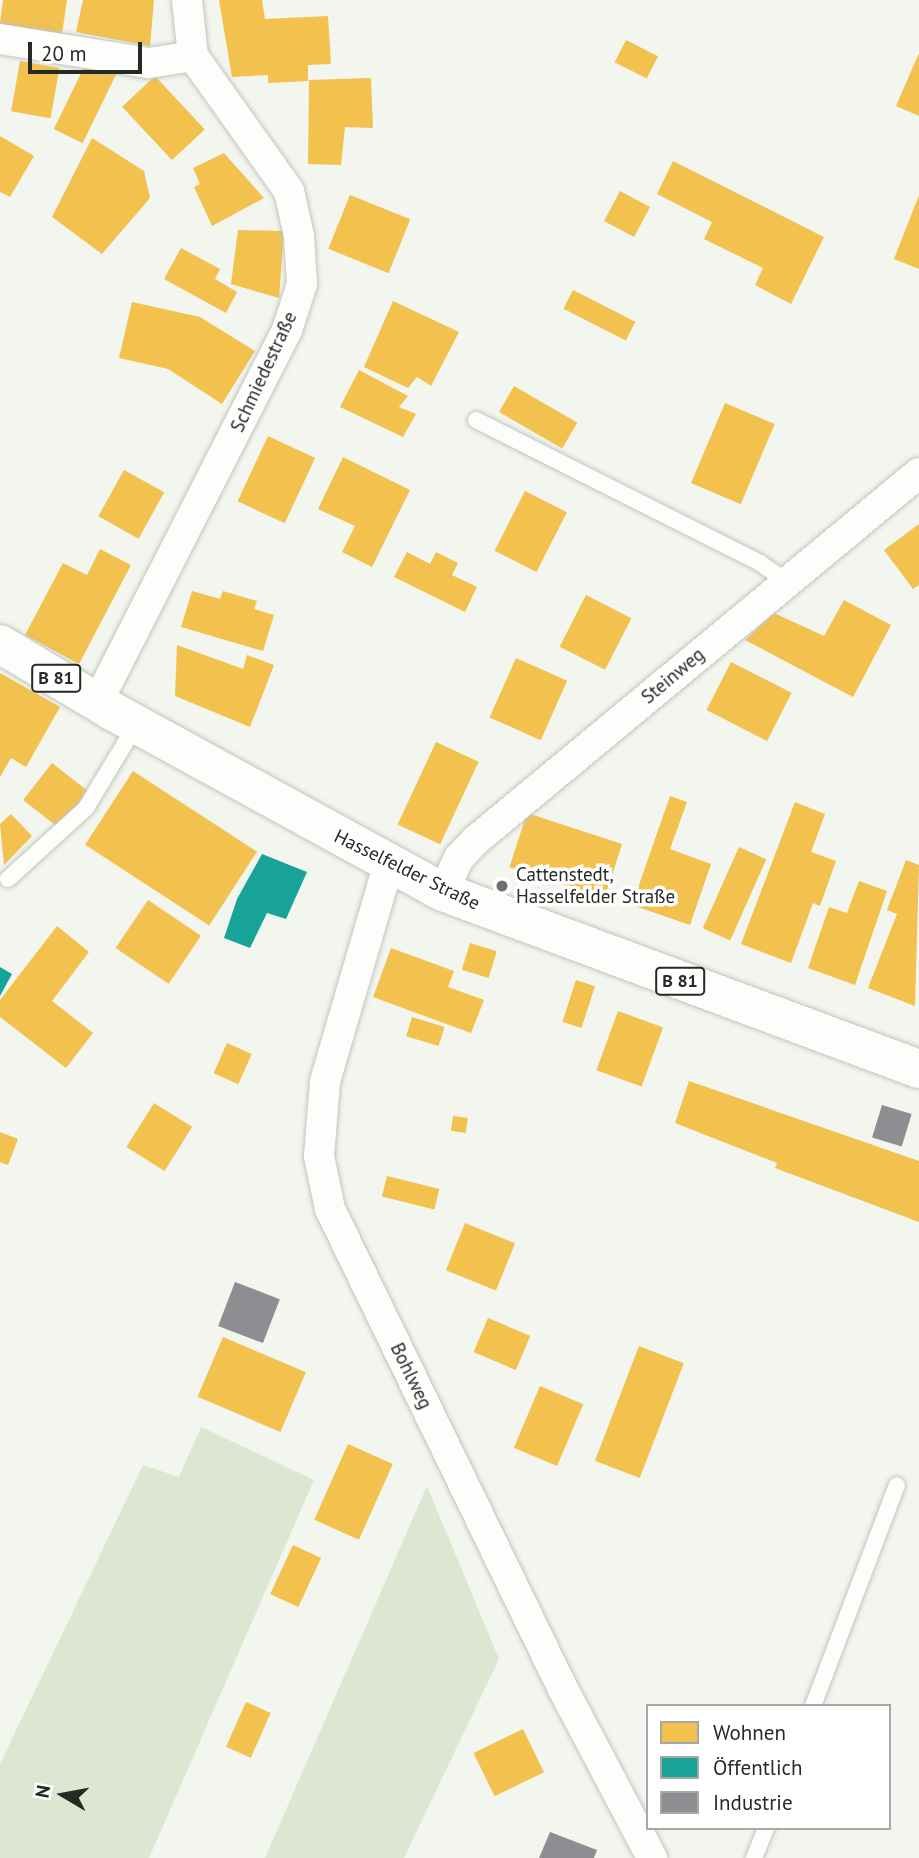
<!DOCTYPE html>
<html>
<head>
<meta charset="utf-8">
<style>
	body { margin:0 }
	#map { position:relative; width:919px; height:1858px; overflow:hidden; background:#f2f6ee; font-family:"PT Sans",sans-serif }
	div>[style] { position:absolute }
	.green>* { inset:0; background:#dde6d1 }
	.homes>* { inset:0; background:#f2c14e; transform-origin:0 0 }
	.public>* { inset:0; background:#17a398 }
	.industry>* { inset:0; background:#8d8d92; transform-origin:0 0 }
	.roads { filter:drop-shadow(0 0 2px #c2c5bf) drop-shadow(0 0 2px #c2c5bf) }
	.service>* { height:16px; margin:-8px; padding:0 8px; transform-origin:8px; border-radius:8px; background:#fdfefc }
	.minor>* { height:30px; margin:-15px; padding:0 15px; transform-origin:15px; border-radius:15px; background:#fdfefc }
	.primary>* { height:38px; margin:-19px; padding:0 19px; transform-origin:19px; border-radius:19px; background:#fdfefc }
	.dots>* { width:19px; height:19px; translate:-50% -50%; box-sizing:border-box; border:4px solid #fff; border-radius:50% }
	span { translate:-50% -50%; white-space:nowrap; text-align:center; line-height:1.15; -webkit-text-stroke:7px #fff; paint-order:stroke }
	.shield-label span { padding:2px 5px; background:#fff; border:2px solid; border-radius:5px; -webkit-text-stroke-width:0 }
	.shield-label { font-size:18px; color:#262924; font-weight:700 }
	.street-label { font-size:19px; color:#262924 }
	.poi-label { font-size:19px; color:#262924 }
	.left { translate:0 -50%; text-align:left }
	.legend { position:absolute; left:646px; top:1704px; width:245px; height:126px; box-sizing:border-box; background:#fff; border:2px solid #a8a9a7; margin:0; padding:9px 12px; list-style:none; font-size:21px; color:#262924 }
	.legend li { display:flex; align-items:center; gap:14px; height:35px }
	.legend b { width:35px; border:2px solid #a8a9a7 }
	.north { position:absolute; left:28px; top:1760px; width:70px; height:70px; -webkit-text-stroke:5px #fff; paint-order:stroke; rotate:280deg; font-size:19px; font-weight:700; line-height:28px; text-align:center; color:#262924 }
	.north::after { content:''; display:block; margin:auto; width:24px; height:32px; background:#262924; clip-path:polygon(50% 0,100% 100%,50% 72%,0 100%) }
	.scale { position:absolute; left:28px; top:42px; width:114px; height:32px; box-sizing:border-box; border:4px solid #262924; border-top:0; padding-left:9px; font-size:21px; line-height:24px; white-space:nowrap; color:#262924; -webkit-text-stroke:5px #fff; paint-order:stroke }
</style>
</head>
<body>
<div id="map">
	<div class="green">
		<div style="clip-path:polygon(201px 1427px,314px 1480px,149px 1858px,0 1858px,0 1764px,143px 1465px,179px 1477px)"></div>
		<div style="clip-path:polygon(427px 1486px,499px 1659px,404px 1858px,265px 1858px)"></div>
	</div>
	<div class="homes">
		<div style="clip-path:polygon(3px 0,67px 0,62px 34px,0 24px)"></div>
		<div style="clip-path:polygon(83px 0,154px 0,150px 46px,76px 32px)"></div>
		<div style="clip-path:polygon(219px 0,262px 0,265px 19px,328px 16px,331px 64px,308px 65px,308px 81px,268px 83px,268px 75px,232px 77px)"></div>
		<div style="left:626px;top:40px;width:36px;height:25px;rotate:27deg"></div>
		<div style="clip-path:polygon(919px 53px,919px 116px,896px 106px)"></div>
		<div style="left:88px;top:59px;width:32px;height:78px;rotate:26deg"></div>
		<div style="left:20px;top:61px;width:40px;height:51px;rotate:10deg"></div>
		<div style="left:155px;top:76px;width:73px;height:45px;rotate:47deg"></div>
		<div style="clip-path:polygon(371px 78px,373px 128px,345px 127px,341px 165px,308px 164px,309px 80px)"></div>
		<div style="clip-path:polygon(0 136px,34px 156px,10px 197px,0 192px)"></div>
		<div style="clip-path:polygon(92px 138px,144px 171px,150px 198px,102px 254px,52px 217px)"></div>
		<div style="clip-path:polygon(224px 153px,264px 198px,212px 226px,194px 187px,200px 184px,193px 168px)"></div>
		<div style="clip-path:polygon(673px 161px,824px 237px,791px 304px,755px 285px,763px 268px,704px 239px,712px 222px,657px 194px)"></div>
		<div style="left:620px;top:191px;width:34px;height:34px;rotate:28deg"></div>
		<div style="left:350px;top:195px;width:65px;height:58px;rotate:22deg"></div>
		<div style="clip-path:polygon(919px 195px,919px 269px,894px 259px)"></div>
		<div style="clip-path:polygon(238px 230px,284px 231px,279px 298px,231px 284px)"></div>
		<div style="clip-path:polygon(181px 248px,220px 269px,215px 279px,237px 292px,226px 313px,164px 279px)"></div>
		<div style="left:573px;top:290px;width:70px;height:21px;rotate:27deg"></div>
		<div style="clip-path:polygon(393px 301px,459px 332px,431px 386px,417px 377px,408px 388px,364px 367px)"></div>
		<div style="clip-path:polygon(132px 302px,200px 317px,255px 351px,222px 404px,168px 369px,119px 358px)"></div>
		<div style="clip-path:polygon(359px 370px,408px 396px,399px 407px,416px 414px,403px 437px,340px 407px)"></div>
		<div style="left:514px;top:386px;width:73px;height:30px;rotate:30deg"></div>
		<div style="left:725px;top:403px;width:54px;height:87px;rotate:23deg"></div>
		<div style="left:268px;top:436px;width:52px;height:72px;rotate:25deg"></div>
		<div style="clip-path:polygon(343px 457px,410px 490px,372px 567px,342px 552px,355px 526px,318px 509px)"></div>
		<div style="left:124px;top:470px;width:46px;height:53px;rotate:29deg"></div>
		<div style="left:525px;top:491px;width:47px;height:67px;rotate:27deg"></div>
		<div style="clip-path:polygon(919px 524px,919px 585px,913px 589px,884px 550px)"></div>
		<div style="clip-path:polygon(100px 549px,131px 565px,79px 664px,25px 635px,63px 563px,87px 575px)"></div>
		<div style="clip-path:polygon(407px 552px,430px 564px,436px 552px,458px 563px,452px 575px,477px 587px,465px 612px,394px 577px)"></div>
		<div style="clip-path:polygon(192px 591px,220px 599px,223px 591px,257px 601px,254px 609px,274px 615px,263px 651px,181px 627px)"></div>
		<div style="left:586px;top:595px;width:51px;height:58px;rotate:27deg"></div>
		<div style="clip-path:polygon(844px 600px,891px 625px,853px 697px,745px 640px,774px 613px,824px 636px)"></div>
		<div style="clip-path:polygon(177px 645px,243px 669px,247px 655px,274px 665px,250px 727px,175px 696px)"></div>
		<div style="left:516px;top:658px;width:56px;height:65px;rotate:24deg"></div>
		<div style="left:731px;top:662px;width:68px;height:54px;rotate:27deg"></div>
		<div style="clip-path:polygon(0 673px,60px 707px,26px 767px,11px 758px,0 777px)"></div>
		<div style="left:436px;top:742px;width:47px;height:91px;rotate:25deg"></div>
		<div style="left:52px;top:763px;width:46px;height:47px;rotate:38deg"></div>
		<div style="left:133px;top:771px;width:148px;height:88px;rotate:33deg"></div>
		<div style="clip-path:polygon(670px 796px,687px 802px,670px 849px,711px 864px,690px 925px,632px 905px)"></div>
		<div style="clip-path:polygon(795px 802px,825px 814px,811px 852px,836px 861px,820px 906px,813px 903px,791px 963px,741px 944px)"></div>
		<div style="left:527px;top:813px;width:100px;height:57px;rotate:18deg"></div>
		<div style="clip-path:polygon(11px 814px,32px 836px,4px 865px,0 824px)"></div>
		<div style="left:739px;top:847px;width:30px;height:89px;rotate:24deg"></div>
		<div style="clip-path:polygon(906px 860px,919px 865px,915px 1006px,868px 988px,897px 914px,887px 910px)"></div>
		<div style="clip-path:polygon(859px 881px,887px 891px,855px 985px,808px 968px,829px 907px,847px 913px)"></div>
		<div style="left:148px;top:900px;width:64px;height:58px;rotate:34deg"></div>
		<div style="clip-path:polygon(57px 926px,89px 952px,52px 1001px,93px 1033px,66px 1068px,0 1017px,0 1000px)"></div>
		<div style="left:470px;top:943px;width:28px;height:28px;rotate:17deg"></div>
		<div style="clip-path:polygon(391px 948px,454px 971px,448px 987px,484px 1000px,471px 1033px,373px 997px)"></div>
		<div style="left:576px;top:980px;width:20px;height:44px;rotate:18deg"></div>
		<div style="left:618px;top:1011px;width:48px;height:63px;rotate:20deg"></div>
		<div style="left:412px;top:1017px;width:34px;height:20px;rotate:17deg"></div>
		<div style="left:227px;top:1043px;width:27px;height:33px;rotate:24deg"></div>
		<div style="clip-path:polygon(689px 1081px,919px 1161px,919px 1222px,775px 1168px,777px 1163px,675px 1123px)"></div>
		<div style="left:154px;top:1103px;width:45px;height:52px;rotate:32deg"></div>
		<div style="left:453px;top:1116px;width:15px;height:15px;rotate:8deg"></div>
		<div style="clip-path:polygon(0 1132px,18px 1139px,8px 1165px,0 1162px)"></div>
		<div style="left:387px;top:1176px;width:54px;height:21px;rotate:14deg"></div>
		<div style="left:465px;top:1223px;width:54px;height:51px;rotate:22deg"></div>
		<div style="left:488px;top:1318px;width:46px;height:37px;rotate:23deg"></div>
		<div style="left:223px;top:1337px;width:90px;height:65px;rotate:23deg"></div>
		<div style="left:639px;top:1346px;width:48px;height:123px;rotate:21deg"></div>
		<div style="left:540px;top:1386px;width:47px;height:67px;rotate:23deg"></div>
		<div style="left:348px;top:1444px;width:49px;height:83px;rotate:24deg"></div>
		<div style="left:293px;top:1545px;width:31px;height:54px;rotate:25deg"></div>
		<div style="left:246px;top:1702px;width:27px;height:49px;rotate:24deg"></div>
		<div style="left:523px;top:1729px;width:48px;height:55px;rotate:64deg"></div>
	</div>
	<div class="public">
		<div style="clip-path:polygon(262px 854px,307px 872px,286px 919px,267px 913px,250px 948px,224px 938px,237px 899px)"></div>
		<div style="clip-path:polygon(0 967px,12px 974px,0 996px)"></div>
	</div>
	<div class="industry">
		<div style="left:882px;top:1105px;width:31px;height:34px;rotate:17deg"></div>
		<div style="left:235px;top:1282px;width:48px;height:47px;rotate:21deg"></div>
		<div style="clip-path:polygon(550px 1832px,597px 1850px,594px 1858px,539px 1858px)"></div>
	</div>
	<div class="roads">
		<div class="service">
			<div style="left:476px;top:420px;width:318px;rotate:26.7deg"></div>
			<div style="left:760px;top:563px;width:32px;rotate:35deg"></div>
			<div style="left:8px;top:879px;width:105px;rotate:-42.3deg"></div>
			<div style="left:86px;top:808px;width:97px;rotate:-58.9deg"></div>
			<div style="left:813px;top:1706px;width:236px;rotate:-69.2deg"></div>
			<div style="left:754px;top:1858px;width:32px;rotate:-68deg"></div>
		</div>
		<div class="minor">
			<div style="left:0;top:39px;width:151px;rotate:9.2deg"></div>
			<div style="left:149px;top:63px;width:45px;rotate:-9deg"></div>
			<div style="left:97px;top:703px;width:419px;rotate:-63deg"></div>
			<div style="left:287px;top:330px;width:48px;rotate:-71.9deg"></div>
			<div style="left:302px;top:284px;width:48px;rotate:-93.6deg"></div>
			<div style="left:299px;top:236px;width:46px;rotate:-102.5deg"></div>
			<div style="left:289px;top:191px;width:166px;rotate:-125.4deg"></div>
			<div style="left:193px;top:56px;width:56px;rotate:-96.1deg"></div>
			<div style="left:388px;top:866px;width:225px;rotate:106.3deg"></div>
			<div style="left:325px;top:1082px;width:74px;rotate:94.6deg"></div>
			<div style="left:319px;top:1156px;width:54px;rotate:78.3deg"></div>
			<div style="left:330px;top:1209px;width:534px;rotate:64.11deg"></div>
			<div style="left:563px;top:1689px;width:191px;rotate:62.2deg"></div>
			<div style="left:443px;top:892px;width:38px;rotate:-65deg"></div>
			<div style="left:459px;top:858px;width:25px;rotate:-47deg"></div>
			<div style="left:476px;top:840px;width:575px;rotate:-39.64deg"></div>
		</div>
		<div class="primary">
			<div style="left:0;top:644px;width:131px;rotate:30.9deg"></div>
			<div style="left:112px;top:711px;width:377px;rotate:28.7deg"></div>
			<div style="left:443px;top:892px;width:508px;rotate:20.4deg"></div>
		</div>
	</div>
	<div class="dots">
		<div style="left:502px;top:886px;background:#6d716b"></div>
	</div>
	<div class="shield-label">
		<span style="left:56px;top:678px">B 81</span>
		<span style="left:680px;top:981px">B 81</span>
	</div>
	<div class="street-label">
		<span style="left:264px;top:372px;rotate:-65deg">Schmiedestraße</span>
		<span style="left:673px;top:676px;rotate:-40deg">Steinweg</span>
		<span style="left:407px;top:870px;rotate:26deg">Hasselfelder Straße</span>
		<span style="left:411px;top:1376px;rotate:64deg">Bohlweg</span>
	</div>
	<div class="poi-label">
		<span class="left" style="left:516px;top:886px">Cattenstedt,<br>Hasselfelder Straße</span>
	</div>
	<ul class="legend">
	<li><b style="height:19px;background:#f2c14e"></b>Wohnen</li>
	<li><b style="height:19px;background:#17a398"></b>Öffentlich</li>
	<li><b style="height:19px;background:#8d8d92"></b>Industrie</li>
	</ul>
	<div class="north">N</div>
	<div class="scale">20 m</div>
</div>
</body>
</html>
